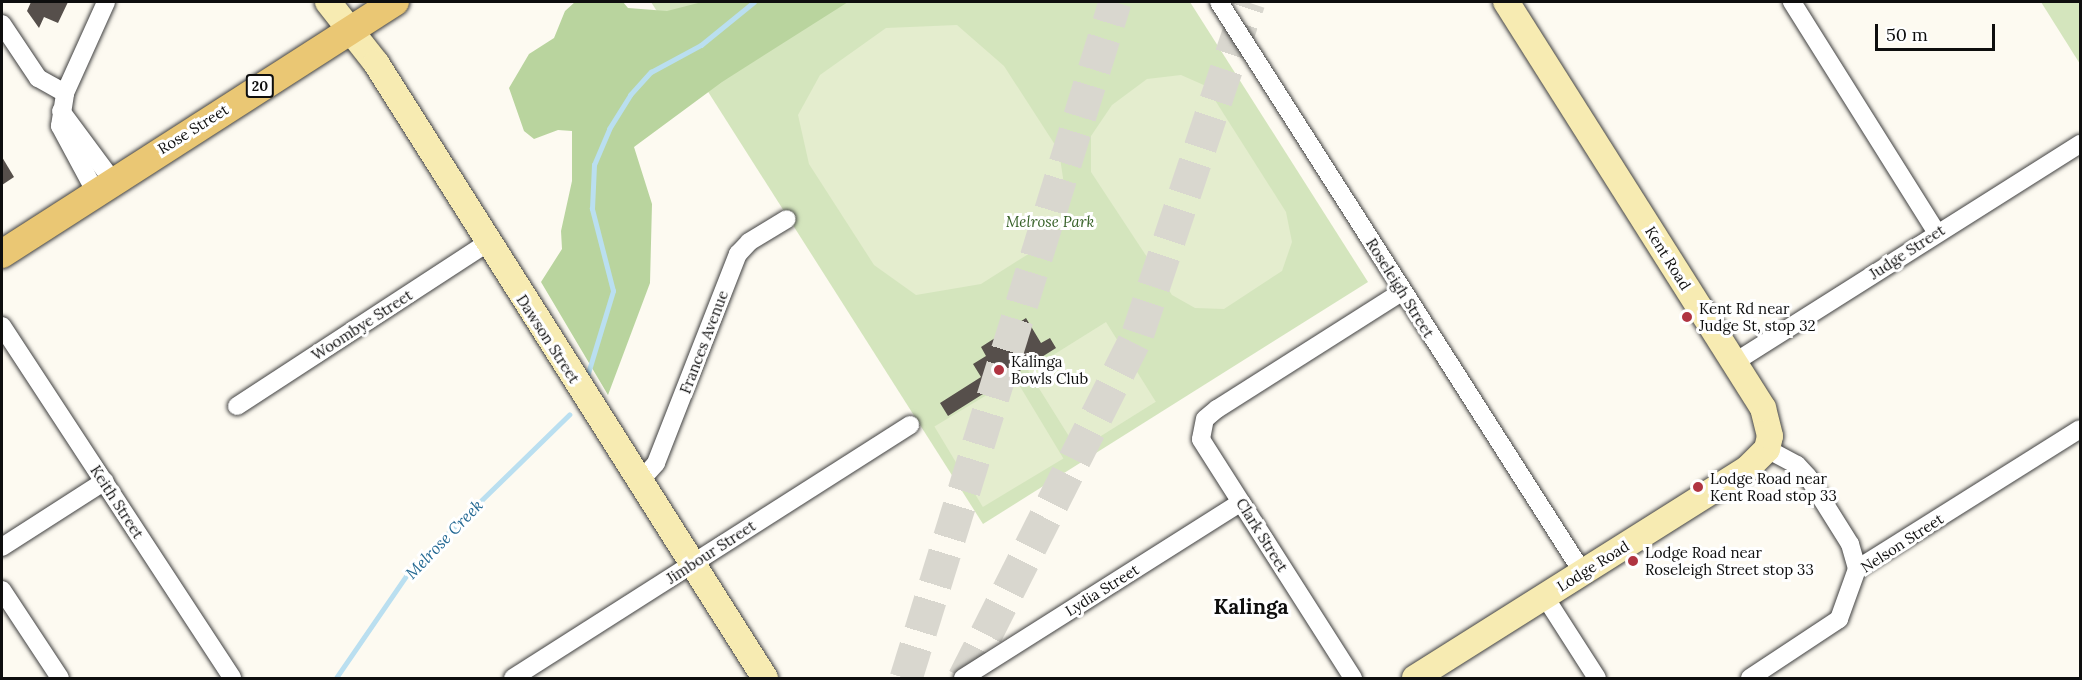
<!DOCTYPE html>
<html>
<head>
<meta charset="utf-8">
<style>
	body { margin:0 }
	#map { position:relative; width:2082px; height:680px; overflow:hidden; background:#fdfaf1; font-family:Lora,serif }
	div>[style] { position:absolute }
	.green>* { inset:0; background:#d4e5bd }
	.forest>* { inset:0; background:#b9d49e }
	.pitch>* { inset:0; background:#e4edce; transform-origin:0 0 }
	.stream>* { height:4.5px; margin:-2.25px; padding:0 2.25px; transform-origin:2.25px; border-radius:2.25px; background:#badff0 }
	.building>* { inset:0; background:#564f4b }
	.highway-tunnel>* { height:33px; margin-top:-16.5px; transform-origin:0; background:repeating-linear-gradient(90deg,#d9d7cf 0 33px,transparent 0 49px) }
	.roads { filter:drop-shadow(0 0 2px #414141) drop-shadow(0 0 2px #414141) }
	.street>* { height:18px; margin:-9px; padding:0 9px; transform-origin:9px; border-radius:9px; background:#fff }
	.secondary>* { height:26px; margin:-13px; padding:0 13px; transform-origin:13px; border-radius:13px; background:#f7ebb2 }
	.primary>* { height:28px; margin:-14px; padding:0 14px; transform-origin:14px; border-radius:14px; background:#eac774 }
	.dots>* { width:16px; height:16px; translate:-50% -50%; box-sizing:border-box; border:3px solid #fff; border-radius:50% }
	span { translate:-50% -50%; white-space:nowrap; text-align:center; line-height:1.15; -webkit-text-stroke:6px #fff; paint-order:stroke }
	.shield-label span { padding:2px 4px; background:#fff; border:2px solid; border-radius:4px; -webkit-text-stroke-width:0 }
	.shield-label { font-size:14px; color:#0e0e0e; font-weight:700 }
	.street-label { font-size:15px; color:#0e0e0e }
	.park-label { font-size:15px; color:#345f25; font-style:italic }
	.poi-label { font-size:15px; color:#0e0e0e }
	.left { translate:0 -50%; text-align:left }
	.water-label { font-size:16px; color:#246993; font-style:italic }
	.district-label { font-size:21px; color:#0e0e0e; font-weight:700 }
	.frame { position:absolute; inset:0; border:3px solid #0e0e0e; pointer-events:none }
	.scale { position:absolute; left:1875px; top:24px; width:120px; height:27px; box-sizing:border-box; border:3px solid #0e0e0e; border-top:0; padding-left:8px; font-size:18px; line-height:21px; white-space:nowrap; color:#0e0e0e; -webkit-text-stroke:4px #fff; paint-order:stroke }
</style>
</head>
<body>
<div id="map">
	<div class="green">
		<div style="clip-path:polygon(651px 2px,1190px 2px,1368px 282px,983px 524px)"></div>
		<div style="clip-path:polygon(2041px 2px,2080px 2px,2080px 64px)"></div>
	</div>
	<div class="forest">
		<div style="clip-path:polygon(575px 2px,623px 2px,628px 8px,667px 11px,702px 2px,848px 2px,722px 82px,634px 147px,652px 204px,650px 283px,608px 395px,541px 282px,562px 249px,561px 231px,572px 181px,572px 131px,558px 130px,534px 139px,524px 131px,509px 88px,529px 54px,554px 38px,565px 11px)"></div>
	</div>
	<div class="pitch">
		<div style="clip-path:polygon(957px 25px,1004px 66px,1059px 151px,1067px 205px,1049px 241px,981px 284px,916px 295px,874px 265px,809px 164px,798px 115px,820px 75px,886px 28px)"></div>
		<div style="clip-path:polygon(1181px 75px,1206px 86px,1286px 212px,1292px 242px,1282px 271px,1224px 309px,1195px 308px,1172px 295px,1091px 172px,1091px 136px,1112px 105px,1147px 79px)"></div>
		<div style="left:1106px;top:322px;width:94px;height:92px;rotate:58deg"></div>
		<div style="left:1015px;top:378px;width:94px;height:94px;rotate:59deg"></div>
	</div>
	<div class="stream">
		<div style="left:586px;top:380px;width:93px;rotate:-73.1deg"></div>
		<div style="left:613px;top:291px;width:85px;rotate:-104.4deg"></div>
		<div style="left:592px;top:209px;width:44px;rotate:-87.4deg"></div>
		<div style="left:594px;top:165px;width:39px;rotate:-67deg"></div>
		<div style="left:609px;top:129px;width:40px;rotate:-58deg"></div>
		<div style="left:630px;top:95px;width:31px;rotate:-48deg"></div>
		<div style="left:651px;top:72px;width:57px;rotate:-28.4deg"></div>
		<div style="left:701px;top:45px;width:68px;rotate:-39.1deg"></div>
		<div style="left:336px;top:678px;width:132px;rotate:-55.5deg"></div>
		<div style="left:411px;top:569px;width:221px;rotate:-44.3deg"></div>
	</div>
	<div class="building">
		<div style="clip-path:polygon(31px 2px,68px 2px,58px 23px,44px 17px,39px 28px,27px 11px)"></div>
		<div style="clip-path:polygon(2px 157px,14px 177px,2px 185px)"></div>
		<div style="clip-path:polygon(1026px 318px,1041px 343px,1050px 338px,1056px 348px,948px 416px,940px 403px,981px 377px,973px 364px,986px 356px,981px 347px)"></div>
	</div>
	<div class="highway-tunnel">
		<div style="left:906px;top:678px;width:708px;rotate:-72.82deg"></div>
		<div style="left:964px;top:678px;width:386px;rotate:-63.2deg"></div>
		<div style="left:1138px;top:333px;width:349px;rotate:-71.5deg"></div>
	</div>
	<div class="roads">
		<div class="street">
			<div style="left:1219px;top:2px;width:677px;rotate:57.48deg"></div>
			<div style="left:1792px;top:2px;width:271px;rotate:57.9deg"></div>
			<div style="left:2px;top:24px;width:65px;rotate:56.3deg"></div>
			<div style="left:38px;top:78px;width:31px;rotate:29deg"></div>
			<div style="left:61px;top:111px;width:86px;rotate:53.5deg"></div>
			<div style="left:95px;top:191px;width:74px;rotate:-118.3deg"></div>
			<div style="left:60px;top:126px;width:33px;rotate:-81deg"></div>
			<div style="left:65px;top:93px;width:100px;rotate:-65.7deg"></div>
			<div style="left:2px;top:326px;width:420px;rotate:56.8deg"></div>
			<div style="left:1735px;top:362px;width:408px;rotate:-32.3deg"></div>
			<div style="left:237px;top:406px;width:298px;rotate:-33.1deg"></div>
			<div style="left:1767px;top:449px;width:34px;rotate:28deg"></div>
			<div style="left:1797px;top:465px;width:16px;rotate:47deg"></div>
			<div style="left:1808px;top:477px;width:79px;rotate:57.9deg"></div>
			<div style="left:1850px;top:544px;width:26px;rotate:74deg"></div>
			<div style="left:640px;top:481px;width:24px;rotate:-48deg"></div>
			<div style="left:656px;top:463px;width:225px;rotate:-68.6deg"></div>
			<div style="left:738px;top:254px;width:16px;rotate:-47deg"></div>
			<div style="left:749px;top:242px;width:44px;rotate:-31.2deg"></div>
			<div style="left:2px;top:547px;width:122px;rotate:-32.7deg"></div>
			<div style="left:2px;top:590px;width:105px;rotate:56.6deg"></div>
			<div style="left:1545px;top:597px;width:96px;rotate:57.3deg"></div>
			<div style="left:513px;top:678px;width:471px;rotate:-32.5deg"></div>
			<div style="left:963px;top:678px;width:329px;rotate:-32.3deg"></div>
			<div style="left:1353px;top:678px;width:283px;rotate:-122.5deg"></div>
			<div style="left:1201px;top:439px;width:20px;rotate:-79deg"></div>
			<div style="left:1205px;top:419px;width:16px;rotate:-40deg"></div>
			<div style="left:1217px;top:409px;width:220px;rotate:-32.4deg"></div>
			<div style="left:1750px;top:678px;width:107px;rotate:-33.5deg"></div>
			<div style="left:1839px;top:619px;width:53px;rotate:-70.2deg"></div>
			<div style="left:1857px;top:569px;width:263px;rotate:-32.1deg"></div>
		</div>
		<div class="secondary">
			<div style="left:328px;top:2px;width:78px;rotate:51.8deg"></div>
			<div style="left:376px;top:63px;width:728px;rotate:57.69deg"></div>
			<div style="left:1415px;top:678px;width:392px;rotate:-32.2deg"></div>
			<div style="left:1747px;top:469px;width:28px;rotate:-45deg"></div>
			<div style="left:1767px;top:449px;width:13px;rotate:-77deg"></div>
			<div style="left:1770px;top:436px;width:29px;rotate:-104deg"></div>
			<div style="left:1763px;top:408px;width:481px;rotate:-122.3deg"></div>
		</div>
		<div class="primary">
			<div style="left:2px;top:254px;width:467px;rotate:-32.7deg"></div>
		</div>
	</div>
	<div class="dots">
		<div style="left:1687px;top:317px;background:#b03441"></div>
		<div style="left:999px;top:370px;background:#b03441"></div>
		<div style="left:1698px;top:487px;background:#b03441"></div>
		<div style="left:1633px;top:561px;background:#b03441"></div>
	</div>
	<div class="shield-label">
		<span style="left:260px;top:86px">20</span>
	</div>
	<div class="street-label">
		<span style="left:193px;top:129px;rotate:-32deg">Rose Street</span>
		<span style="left:1907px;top:252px;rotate:-33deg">Judge Street</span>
		<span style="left:1668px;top:258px;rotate:58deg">Kent Road</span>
		<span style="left:1400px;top:288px;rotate:58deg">Roseleigh Street</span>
		<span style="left:362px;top:325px;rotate:-33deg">Woombye Street</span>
		<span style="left:548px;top:339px;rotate:57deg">Dawson Street</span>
		<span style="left:704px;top:342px;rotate:-69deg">Frances Avenue</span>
		<span style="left:117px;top:502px;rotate:57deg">Keith Street</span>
		<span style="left:1262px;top:535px;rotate:58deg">Clark Street</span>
		<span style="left:1902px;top:543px;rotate:-33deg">Nelson Street</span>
		<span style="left:711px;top:552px;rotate:-33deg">Jimbour Street</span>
		<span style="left:1593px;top:566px;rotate:-32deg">Lodge Road</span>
		<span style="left:1102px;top:590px;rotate:-32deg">Lydia Street</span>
	</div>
	<div class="park-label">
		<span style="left:1050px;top:222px">Melrose Park</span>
	</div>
	<div class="poi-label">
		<span class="left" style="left:1699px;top:317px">Kent Rd near<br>Judge St, stop 32</span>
		<span class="left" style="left:1011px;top:370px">Kalinga<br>Bowls Club</span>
		<span class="left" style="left:1710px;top:487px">Lodge Road near<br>Kent Road stop 33</span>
		<span class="left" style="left:1645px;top:561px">Lodge Road near<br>Roseleigh Street stop 33</span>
	</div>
	<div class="water-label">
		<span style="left:444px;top:539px;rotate:-46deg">Melrose Creek</span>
	</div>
	<div class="district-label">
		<span style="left:1251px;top:607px">Kalinga</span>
	</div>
	<div class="frame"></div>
	<div class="scale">50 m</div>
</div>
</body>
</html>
